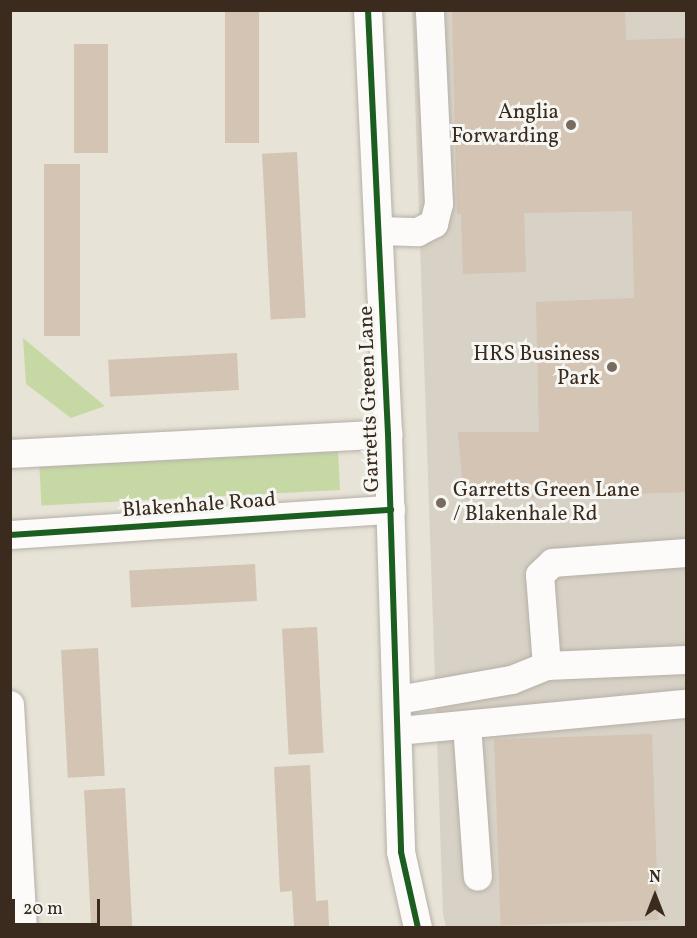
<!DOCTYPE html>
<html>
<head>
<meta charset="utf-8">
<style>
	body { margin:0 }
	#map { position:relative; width:697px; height:938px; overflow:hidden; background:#e8e3d7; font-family:Vollkorn,serif }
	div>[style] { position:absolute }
	.industrial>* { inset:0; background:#d8d1c6 }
	.green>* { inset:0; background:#c6d9a5; transform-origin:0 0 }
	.building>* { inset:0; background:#d3c4b4; transform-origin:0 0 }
	.roads { filter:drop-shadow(0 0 2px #b5b0a7) drop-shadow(0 0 2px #b5b0a7) }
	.minor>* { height:28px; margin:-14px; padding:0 14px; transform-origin:14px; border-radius:14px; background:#fcfbf9 }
	.cycleway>* { height:6px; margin:-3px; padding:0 3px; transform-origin:3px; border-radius:3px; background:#1b5e20 }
	.dots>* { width:16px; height:16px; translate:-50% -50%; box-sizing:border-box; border:3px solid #f6f6f2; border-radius:50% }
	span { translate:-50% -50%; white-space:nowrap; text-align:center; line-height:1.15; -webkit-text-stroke:6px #f6f6f2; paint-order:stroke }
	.poi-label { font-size:21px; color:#3b2a1e }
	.right { translate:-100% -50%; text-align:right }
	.left { translate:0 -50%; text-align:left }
	.street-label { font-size:21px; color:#3b2a1e }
	.frame { position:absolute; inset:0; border:12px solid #3b2a1e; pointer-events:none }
	.north { position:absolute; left:625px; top:866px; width:60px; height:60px; -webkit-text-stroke:4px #f6f6f2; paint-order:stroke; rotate:0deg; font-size:16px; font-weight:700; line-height:24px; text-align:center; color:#3b2a1e }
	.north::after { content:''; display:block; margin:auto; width:21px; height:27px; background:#3b2a1e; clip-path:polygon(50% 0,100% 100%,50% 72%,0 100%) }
	.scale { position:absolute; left:12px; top:899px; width:88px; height:27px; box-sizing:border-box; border:3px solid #3b2a1e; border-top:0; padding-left:8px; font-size:18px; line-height:21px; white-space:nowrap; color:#3b2a1e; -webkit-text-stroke:4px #f6f6f2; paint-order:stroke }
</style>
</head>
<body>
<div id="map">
	<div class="industrial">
		<div style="clip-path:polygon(412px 11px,686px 11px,686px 927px,446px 927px,443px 914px)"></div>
	</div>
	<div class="green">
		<div style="clip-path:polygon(23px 338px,105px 406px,71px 418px,26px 384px)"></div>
		<div style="left:338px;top:451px;width:39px;height:299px;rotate:87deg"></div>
	</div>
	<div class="building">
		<div style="left:225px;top:10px;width:34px;height:133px"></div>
		<div style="clip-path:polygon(452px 10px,625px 10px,626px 40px,687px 38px,687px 492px,464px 500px,458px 432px,539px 432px,536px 302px,634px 298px,632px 211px,524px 213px,526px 272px,463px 274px,461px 214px,457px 214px)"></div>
		<div style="left:74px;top:44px;width:34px;height:109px"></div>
		<div style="left:297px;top:152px;width:166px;height:35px;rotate:87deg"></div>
		<div style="left:44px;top:164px;width:36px;height:172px"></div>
		<div style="left:237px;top:353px;width:37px;height:129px;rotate:87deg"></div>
		<div style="left:255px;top:564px;width:37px;height:126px;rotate:87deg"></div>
		<div style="left:317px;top:627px;width:126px;height:35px;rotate:87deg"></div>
		<div style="left:98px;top:648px;width:128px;height:37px;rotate:87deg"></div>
		<div style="left:652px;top:734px;width:186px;height:158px;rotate:88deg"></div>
		<div style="clip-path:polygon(310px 765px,316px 901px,328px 900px,329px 927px,294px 927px,292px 891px,280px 892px,274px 767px)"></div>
		<div style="left:125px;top:788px;width:139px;height:41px;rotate:87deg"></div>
	</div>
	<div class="roads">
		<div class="minor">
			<div style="left:368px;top:10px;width:424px;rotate:87.3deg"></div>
			<div style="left:388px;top:434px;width:418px;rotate:88.2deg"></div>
			<div style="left:401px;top:852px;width:78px;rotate:77.4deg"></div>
			<div style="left:380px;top:231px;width:38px;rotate:2deg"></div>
			<div style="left:418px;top:232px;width:18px;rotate:-27deg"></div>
			<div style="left:434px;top:224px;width:21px;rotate:-76deg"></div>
			<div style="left:439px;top:204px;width:194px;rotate:-92.7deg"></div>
			<div style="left:10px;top:454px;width:379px;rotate:-3deg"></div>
			<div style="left:10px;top:535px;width:382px;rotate:-3.8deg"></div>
			<div style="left:547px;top:666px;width:91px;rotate:-94.4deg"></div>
			<div style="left:540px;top:575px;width:18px;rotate:-43deg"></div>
			<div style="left:553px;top:563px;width:133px;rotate:-4.3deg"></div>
			<div style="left:398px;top:700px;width:116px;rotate:-10deg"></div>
			<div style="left:512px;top:680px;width:38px;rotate:-22deg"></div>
			<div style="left:547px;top:666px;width:139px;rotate:-2.5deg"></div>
			<div style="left:10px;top:705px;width:223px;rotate:86.7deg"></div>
			<div style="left:467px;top:725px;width:152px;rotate:85.9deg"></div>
			<div style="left:398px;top:731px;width:289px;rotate:-5.4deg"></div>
		</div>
	</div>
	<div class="cycleway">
		<div style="left:368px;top:10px;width:424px;rotate:87.3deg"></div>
		<div style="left:388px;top:434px;width:418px;rotate:88.2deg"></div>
		<div style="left:401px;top:852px;width:78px;rotate:77.4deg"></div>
		<div style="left:10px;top:535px;width:382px;rotate:-3.8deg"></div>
	</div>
	<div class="dots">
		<div style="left:571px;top:125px;background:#786b5f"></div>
		<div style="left:612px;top:367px;background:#786b5f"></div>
		<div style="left:441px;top:503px;background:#786b5f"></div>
	</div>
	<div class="poi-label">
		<span class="right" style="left:559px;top:125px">Anglia<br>Forwarding</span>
		<span class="right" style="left:600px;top:367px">HRS Business<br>Park</span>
		<span class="left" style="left:453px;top:503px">Garretts Green Lane<br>/ Blakenhale Rd</span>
	</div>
	<div class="street-label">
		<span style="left:370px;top:399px;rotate:-92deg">Garretts Green Lane</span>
		<span style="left:199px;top:506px;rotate:-4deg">Blakenhale Road</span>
	</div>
	<div class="frame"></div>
	<div class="north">N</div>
	<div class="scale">20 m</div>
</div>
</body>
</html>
